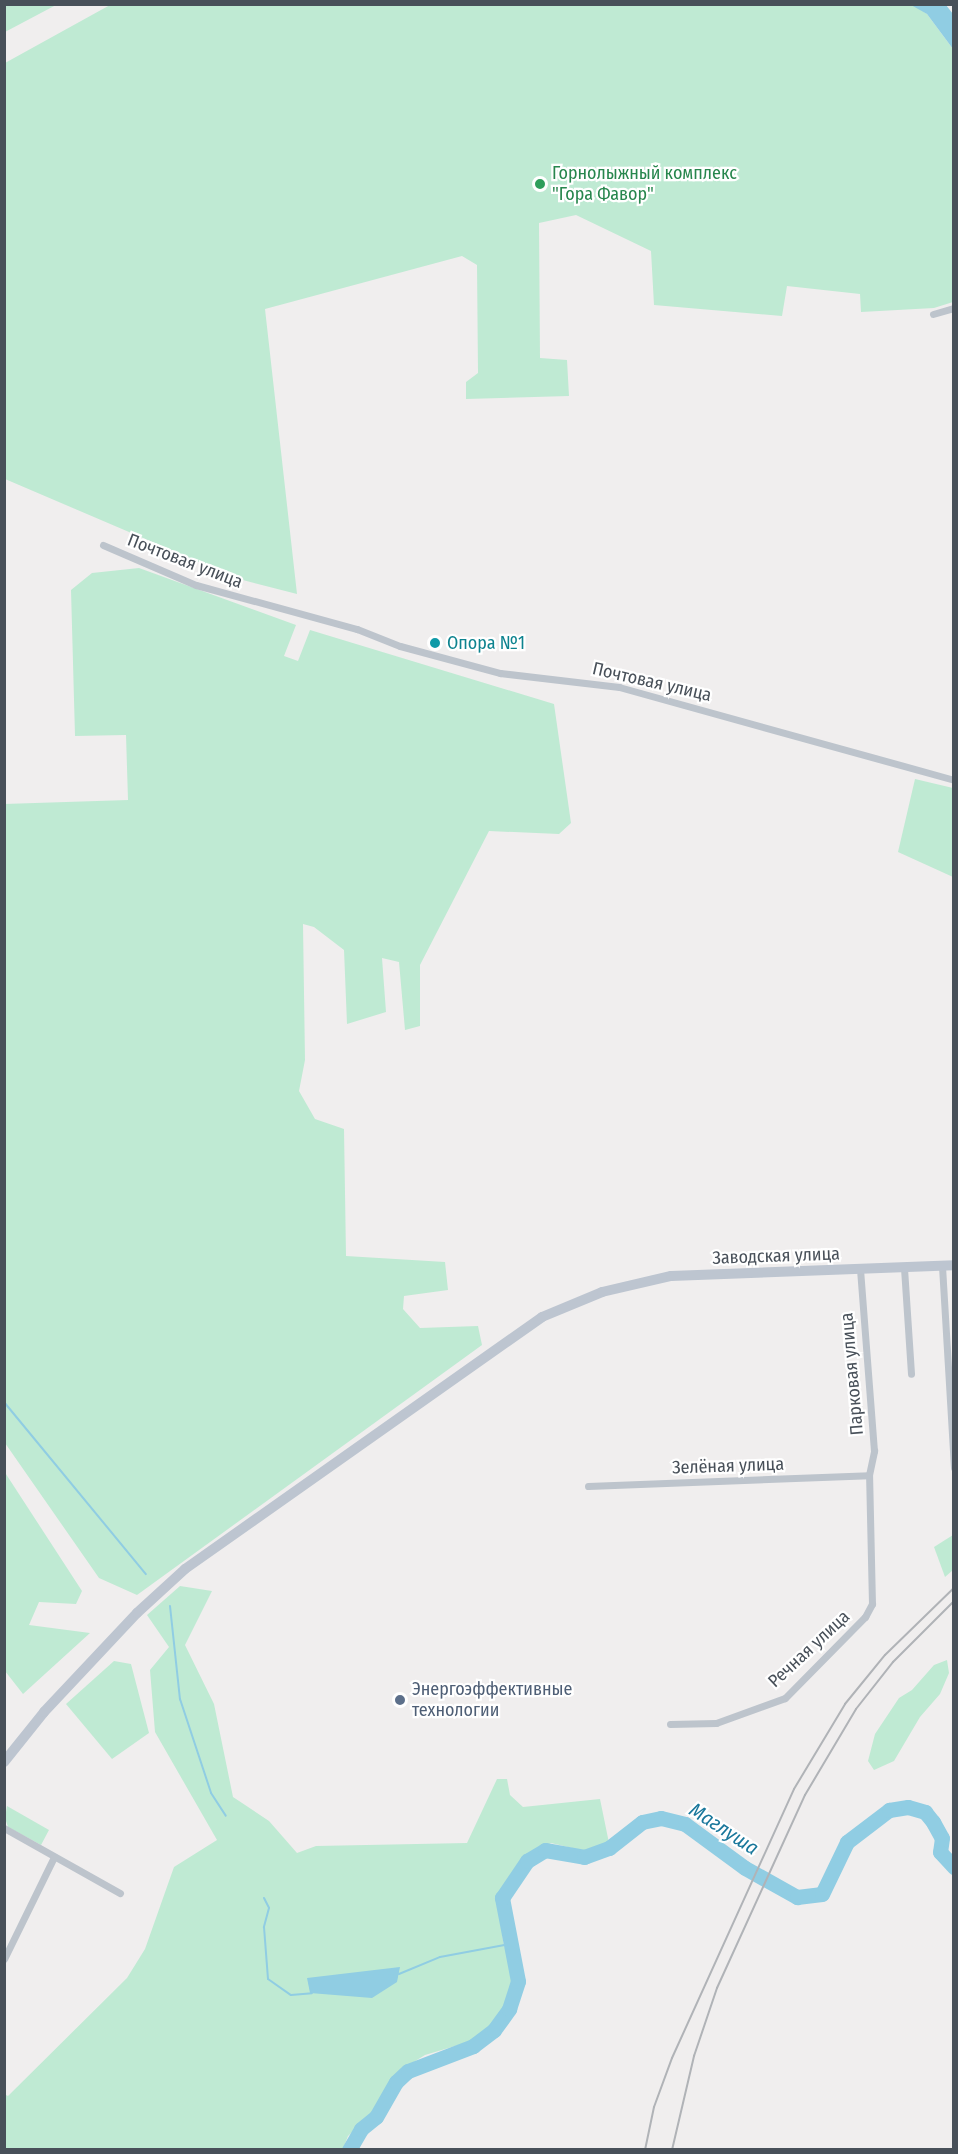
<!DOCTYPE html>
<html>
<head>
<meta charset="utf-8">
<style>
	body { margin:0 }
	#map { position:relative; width:958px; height:2154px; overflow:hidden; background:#f0eeee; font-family:"Fira Sans Condensed",sans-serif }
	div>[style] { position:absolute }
	.green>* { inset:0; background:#bfead3 }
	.water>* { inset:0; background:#90cde3 }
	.stream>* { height:2px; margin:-1px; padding:0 1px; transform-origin:1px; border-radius:1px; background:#90cde3 }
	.river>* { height:15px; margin:-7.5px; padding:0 7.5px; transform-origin:7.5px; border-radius:7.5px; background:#90cde3 }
	.minor>* { height:7px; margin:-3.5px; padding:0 3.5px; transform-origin:3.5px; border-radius:3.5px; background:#bdc4cc }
	.secondary>* { height:10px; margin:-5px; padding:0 5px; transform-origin:5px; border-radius:5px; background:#bdc5d0 }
	.rail>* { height:2px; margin:-1px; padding:0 1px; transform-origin:1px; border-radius:1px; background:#b0b3b7 }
	.dots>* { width:16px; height:16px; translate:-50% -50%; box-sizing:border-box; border:3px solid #fff; border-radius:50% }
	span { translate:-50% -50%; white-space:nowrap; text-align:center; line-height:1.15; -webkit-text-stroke:4.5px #fff; paint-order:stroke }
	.leisure-label { font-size:18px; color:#27864d }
	.left { translate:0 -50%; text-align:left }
	.street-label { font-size:18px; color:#485059 }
	.culture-label { font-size:18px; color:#0d838f }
	.service-label { font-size:18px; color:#4e5e75 }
	.water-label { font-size:20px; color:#19779b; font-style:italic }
	.frame { position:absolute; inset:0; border:6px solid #485059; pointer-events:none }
</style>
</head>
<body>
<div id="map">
	<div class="green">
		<div style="clip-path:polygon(5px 4px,56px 4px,56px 5px,5px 32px)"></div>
		<div style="clip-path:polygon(812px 4px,914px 5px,927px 14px,953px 49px,953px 302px,934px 308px,861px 312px,860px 294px,787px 286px,782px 316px,654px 305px,651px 251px,576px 215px,539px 223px,540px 358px,567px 360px,569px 396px,466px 399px,466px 382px,478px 373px,477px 265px,462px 256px,265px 309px,297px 594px,239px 579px,5px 479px,5px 63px,110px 5px)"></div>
		<div style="clip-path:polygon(139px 568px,296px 625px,284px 656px,298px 661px,310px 630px,554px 704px,571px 823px,559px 834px,489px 831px,420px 965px,420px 1026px,405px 1030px,399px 962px,382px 958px,386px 1012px,347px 1024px,344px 950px,314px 927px,303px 924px,305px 1060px,299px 1091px,315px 1119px,344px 1129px,346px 1256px,445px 1262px,448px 1290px,404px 1296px,403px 1309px,420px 1328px,478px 1326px,482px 1345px,137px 1595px,99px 1578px,5px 1443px,4px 804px,128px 800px,126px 735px,75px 736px,71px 590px,92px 573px)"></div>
		<div style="clip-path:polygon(915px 779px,953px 788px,953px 877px,898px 852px)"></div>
		<div style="clip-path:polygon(4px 1471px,82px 1591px,76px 1604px,39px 1602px,29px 1625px,90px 1633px,23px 1694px,5px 1671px)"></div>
		<div style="clip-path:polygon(953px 1535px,953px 1570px,945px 1577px,934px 1547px)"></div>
		<div style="clip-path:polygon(180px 1586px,212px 1591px,185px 1645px,214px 1704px,233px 1797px,269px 1821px,297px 1853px,316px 1846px,467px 1843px,497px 1779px,507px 1779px,510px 1795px,523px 1807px,600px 1799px,609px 1843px,585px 1851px,551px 1843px,524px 1857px,499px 1894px,503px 1941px,513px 1979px,504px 2007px,490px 2027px,472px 2041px,425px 2055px,404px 2068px,371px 2114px,348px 2136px,343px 2149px,5px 2149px,4px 2094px,8px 2096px,127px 1978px,145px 1949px,174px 1867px,217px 1840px,155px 1732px,150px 1670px,169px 1647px,147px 1615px)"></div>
		<div style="clip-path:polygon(947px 1660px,949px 1673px,940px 1694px,920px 1717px,894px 1761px,874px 1770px,868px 1761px,875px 1734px,899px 1698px,912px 1690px,934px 1665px)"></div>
		<div style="clip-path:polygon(114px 1661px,131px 1664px,149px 1733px,112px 1759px,66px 1704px)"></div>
		<div style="clip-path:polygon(7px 1806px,49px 1830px,41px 1845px,8px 1827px,5px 1818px)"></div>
	</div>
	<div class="water">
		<div style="clip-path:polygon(911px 5px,946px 5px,953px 14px,953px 49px,927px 14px)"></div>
		<div style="clip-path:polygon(400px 1967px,397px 1982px,372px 1998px,310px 1993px,307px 1978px)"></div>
	</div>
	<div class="stream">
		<div style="left:4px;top:1402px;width:223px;rotate:50.5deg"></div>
		<div style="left:170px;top:1606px;width:94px;rotate:83.9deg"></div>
		<div style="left:180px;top:1699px;width:99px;rotate:71.7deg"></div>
		<div style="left:211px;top:1793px;width:27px;rotate:57deg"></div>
		<div style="left:264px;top:1898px;width:11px;rotate:63deg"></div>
		<div style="left:269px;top:1908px;width:20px;rotate:105deg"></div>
		<div style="left:264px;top:1927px;width:52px;rotate:85.6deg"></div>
		<div style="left:268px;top:1979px;width:28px;rotate:35deg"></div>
		<div style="left:291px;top:1995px;width:21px;rotate:-5deg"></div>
		<div style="left:399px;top:1974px;width:44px;rotate:-22.5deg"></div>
		<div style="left:440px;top:1957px;width:71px;rotate:-10.5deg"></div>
	</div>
	<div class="river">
		<div style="left:349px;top:2150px;width:24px;rotate:-60deg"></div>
		<div style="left:361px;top:2129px;width:19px;rotate:-39deg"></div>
		<div style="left:376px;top:2117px;width:40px;rotate:-60.3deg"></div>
		<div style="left:396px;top:2082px;width:16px;rotate:-43deg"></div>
		<div style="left:408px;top:2071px;width:70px;rotate:-21deg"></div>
		<div style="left:473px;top:2046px;width:26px;rotate:-37deg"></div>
		<div style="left:494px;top:2030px;width:26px;rotate:-54deg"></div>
		<div style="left:509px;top:2009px;width:29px;rotate:-72deg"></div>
		<div style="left:518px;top:1981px;width:85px;rotate:-100.9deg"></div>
		<div style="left:502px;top:1898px;width:45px;rotate:-56deg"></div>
		<div style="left:527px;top:1861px;width:21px;rotate:-31deg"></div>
		<div style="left:545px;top:1850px;width:40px;rotate:10deg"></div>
		<div style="left:584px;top:1857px;width:27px;rotate:-20deg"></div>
		<div style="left:609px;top:1848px;width:42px;rotate:-38.2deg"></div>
		<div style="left:642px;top:1822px;width:19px;rotate:-12deg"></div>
		<div style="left:661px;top:1818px;width:25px;rotate:14deg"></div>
		<div style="left:685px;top:1824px;width:74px;rotate:36.3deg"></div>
		<div style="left:745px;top:1868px;width:60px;rotate:29.1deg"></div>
		<div style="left:797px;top:1897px;width:25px;rotate:-7deg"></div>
		<div style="left:822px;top:1894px;width:58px;rotate:-64.3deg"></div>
		<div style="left:847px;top:1842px;width:53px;rotate:-37.3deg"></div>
		<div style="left:889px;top:1810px;width:19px;rotate:-9deg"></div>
		<div style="left:908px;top:1807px;width:18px;rotate:16deg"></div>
		<div style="left:925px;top:1812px;width:13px;rotate:51deg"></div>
		<div style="left:933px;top:1822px;width:18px;rotate:61deg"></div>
		<div style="left:942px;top:1838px;width:14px;rotate:98deg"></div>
		<div style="left:940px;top:1852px;width:21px;rotate:47deg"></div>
	</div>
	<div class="minor">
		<div style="left:933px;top:314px;width:22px;rotate:-16deg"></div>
		<div style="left:103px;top:545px;width:101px;rotate:23.3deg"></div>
		<div style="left:196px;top:585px;width:167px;rotate:15.3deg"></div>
		<div style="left:357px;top:629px;width:46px;rotate:21.6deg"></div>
		<div style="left:400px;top:646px;width:104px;rotate:15.1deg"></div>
		<div style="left:500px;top:673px;width:120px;rotate:6.7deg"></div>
		<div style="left:619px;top:687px;width:348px;rotate:15.5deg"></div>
		<div style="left:942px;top:1266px;width:202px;rotate:86.6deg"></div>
		<div style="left:904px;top:1268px;width:106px;rotate:86.2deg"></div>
		<div style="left:588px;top:1486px;width:281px;rotate:-2.2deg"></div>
		<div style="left:670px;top:1724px;width:46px;rotate:-1.2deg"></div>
		<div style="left:716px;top:1723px;width:73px;rotate:-19.9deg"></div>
		<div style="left:785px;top:1698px;width:114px;rotate:-45.4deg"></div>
		<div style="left:865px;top:1617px;width:15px;rotate:-62deg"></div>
		<div style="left:872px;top:1604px;width:129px;rotate:-91.3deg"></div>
		<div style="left:869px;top:1475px;width:25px;rotate:-78deg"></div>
		<div style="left:874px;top:1451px;width:183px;rotate:-94.4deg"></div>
		<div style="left:4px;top:1828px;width:133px;rotate:29.3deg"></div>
		<div style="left:4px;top:1959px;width:114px;rotate:-63.9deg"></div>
	</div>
	<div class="secondary">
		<div style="left:4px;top:1762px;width:64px;rotate:-51.3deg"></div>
		<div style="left:44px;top:1712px;width:136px;rotate:-46.8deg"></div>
		<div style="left:137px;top:1613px;width:65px;rotate:-42.5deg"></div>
		<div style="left:185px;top:1569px;width:437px;rotate:-35.2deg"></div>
		<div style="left:542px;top:1317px;width:65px;rotate:-22.6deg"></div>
		<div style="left:602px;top:1292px;width:71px;rotate:-13.1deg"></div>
		<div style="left:671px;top:1276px;width:283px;rotate:-2.2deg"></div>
	</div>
	<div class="rail">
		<div style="left:645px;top:2150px;width:44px;rotate:-78.2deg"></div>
		<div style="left:654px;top:2107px;width:52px;rotate:-69.8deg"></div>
		<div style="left:672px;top:2058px;width:295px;rotate:-65.6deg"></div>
		<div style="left:794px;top:1789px;width:99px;rotate:-59deg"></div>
		<div style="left:845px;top:1704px;width:63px;rotate:-50.8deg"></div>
		<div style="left:885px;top:1655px;width:96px;rotate:-44.2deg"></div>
		<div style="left:672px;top:2150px;width:97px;rotate:-76.8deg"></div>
		<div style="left:694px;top:2056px;width:72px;rotate:-71.3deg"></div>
		<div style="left:717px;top:1988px;width:212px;rotate:-65.5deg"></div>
		<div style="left:805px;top:1795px;width:100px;rotate:-59.3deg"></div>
		<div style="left:856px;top:1709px;width:60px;rotate:-51.8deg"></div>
		<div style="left:893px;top:1662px;width:86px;rotate:-45deg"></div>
	</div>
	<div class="dots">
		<div style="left:540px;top:184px;background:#2e9e5b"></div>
		<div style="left:435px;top:643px;background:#0f9aa8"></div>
		<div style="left:400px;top:1700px;background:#5c6f8a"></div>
	</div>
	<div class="leisure-label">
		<span class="left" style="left:552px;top:184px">Горнолыжный комплекс<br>"Гора Фавор"</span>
	</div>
	<div class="street-label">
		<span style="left:185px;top:561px;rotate:21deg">Почтовая улица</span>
		<span style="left:652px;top:682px;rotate:13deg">Почтовая улица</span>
		<span style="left:776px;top:1256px;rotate:-2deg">Заводская улица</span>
		<span style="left:852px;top:1374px;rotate:-95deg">Парковая улица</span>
		<span style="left:728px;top:1466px;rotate:-2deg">Зелёная улица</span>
		<span style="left:809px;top:1649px;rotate:-43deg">Речная улица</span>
	</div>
	<div class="culture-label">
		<span class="left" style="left:447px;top:643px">Опора №1</span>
	</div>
	<div class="service-label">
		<span class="left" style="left:412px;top:1700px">Энергоэффективные<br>технологии</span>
	</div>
	<div class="water-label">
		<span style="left:724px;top:1829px;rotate:33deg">Маглуша</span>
	</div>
	<div class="frame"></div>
</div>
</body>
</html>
